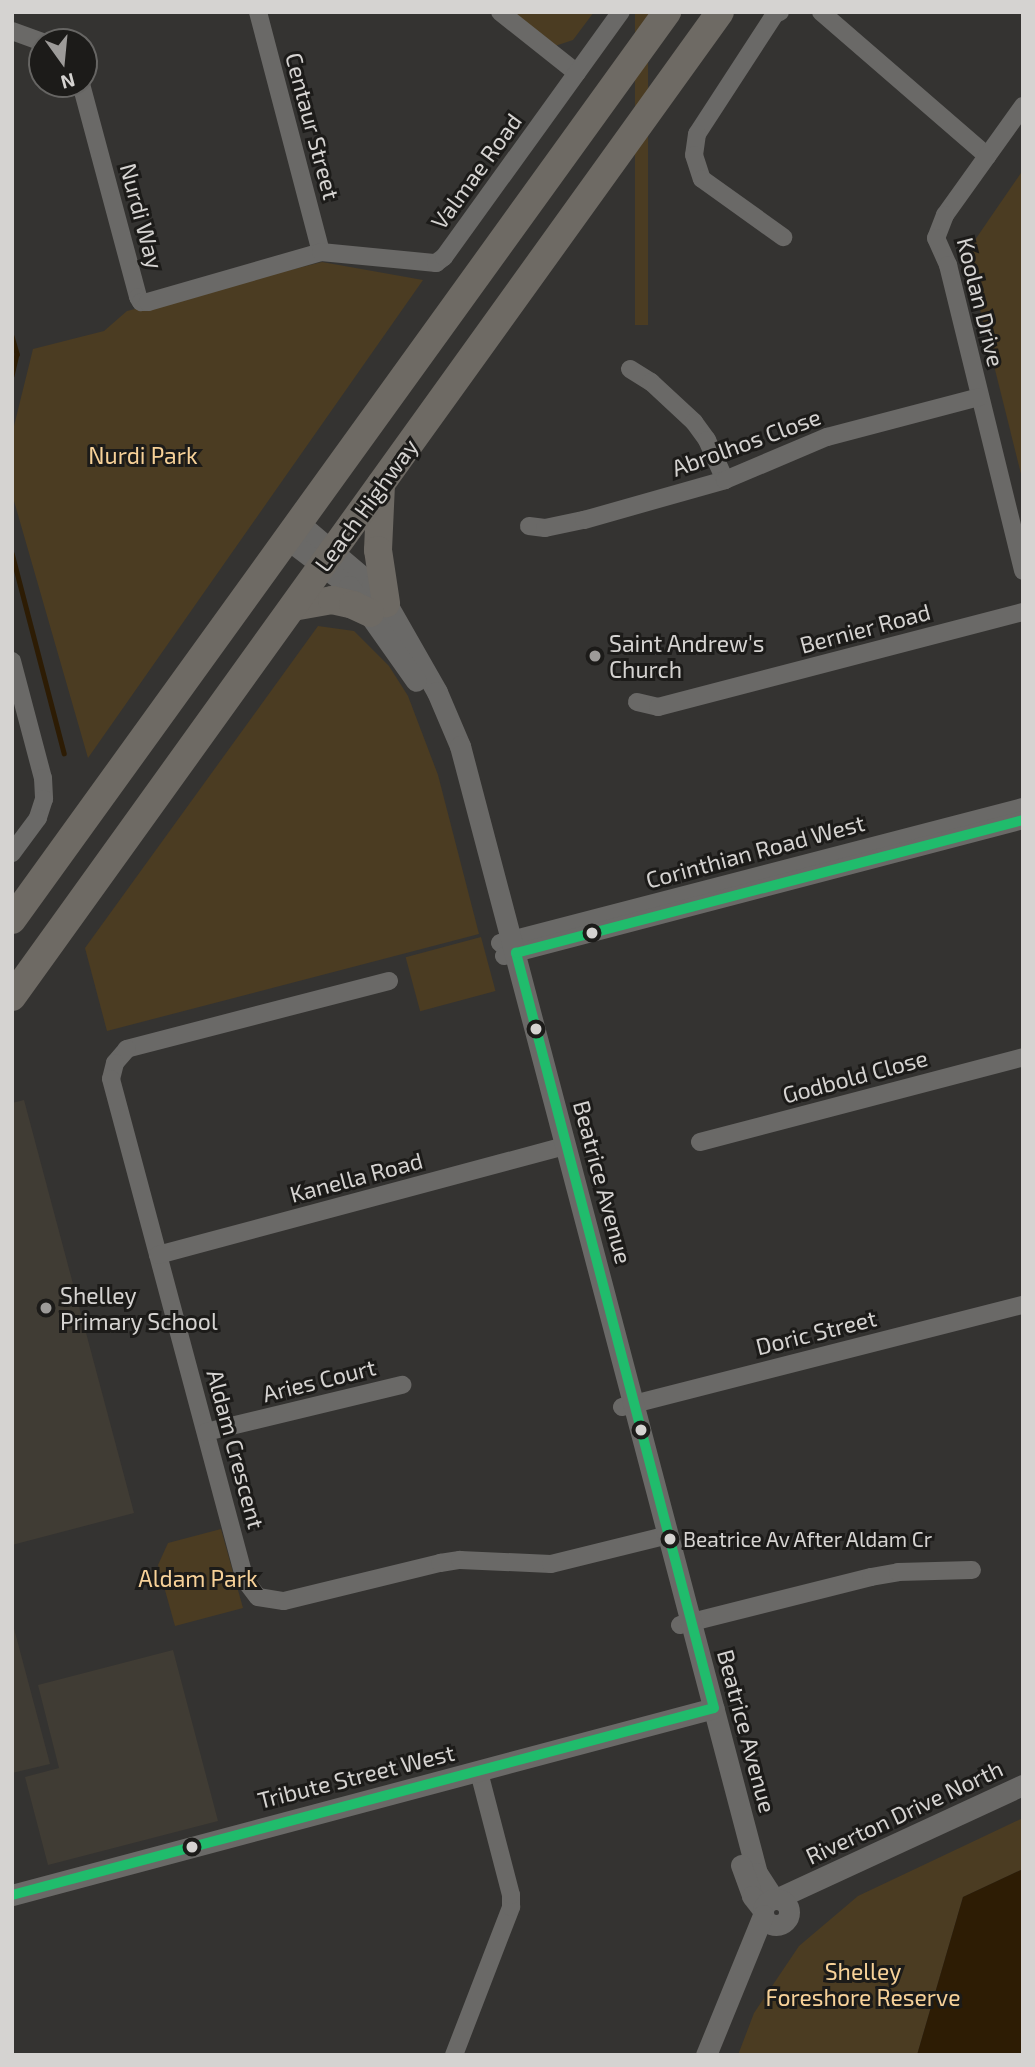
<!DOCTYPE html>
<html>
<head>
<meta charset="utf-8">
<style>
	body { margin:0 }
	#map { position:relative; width:1035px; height:2067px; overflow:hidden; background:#343331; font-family:"Exo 2",sans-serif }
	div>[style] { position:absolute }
	.built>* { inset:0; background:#403c34 }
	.green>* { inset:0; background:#4b3c22; transform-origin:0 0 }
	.water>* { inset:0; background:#2d1c04 }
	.stream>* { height:4.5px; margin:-2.25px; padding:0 2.25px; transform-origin:2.25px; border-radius:2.25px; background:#2d1c04 }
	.minor>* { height:18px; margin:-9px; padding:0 9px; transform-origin:9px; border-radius:9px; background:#6a6967 }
	.tertiary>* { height:21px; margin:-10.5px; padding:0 10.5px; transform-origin:10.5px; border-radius:10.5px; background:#6a6967 }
	.tertiary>.ring { margin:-10.5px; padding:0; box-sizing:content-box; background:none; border:21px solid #6a6967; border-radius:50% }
	.trunk>* { height:28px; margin:-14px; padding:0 14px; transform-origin:14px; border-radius:14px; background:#6e6a64 }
	.bus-1>* { height:10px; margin:-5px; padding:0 5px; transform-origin:5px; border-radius:5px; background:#20bc6c }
	.dots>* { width:19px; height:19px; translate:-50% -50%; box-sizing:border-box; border:4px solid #1c1b19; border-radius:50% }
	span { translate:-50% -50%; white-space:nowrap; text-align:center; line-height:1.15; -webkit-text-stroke:6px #1c1b19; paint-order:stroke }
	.bus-label { font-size:21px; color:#d5d3d1 }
	.left { translate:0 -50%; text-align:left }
	.street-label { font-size:23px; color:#d5d3d1 }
	.park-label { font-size:23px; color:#f7d198 }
	.poi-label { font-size:23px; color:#d5d3d1 }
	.frame { position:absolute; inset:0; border:14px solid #d5d3d1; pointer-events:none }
	.north { position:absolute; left:28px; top:28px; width:70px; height:70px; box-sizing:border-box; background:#1c1b19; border:2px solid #666563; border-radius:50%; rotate:165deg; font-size:19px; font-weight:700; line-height:28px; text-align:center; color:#d5d3d1 }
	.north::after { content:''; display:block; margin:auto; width:24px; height:32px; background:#9d9b99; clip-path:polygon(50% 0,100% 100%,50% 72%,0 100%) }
</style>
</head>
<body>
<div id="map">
	<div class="built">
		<div style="clip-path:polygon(24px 1100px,134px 1513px,12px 1545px,12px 1103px)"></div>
		<div style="clip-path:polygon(12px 1621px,50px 1764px,12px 1773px)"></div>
		<div style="clip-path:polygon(173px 1650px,218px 1821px,48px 1865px,25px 1777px,59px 1768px,38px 1685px)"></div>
	</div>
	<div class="green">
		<div style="clip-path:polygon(511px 12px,594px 12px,573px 40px,555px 46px)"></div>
		<div style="left:635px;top:12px;width:13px;height:313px"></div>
		<div style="clip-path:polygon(1023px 170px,1023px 482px,966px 253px)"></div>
		<div style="clip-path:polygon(322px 262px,423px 280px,88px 758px,12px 494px,12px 434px,33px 349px,104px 331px,127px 311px)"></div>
		<div style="clip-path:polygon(318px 626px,354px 631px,389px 666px,408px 696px,438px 775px,479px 934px,107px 1031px,85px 948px)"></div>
		<div style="left:481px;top:937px;width:56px;height:78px;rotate:75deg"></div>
		<div style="clip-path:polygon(221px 1529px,243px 1608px,175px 1626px,158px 1565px,168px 1543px)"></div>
		<div style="clip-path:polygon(1023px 1818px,1023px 1869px,963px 1897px,917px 2055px,738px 2055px,754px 2013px,799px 1946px,858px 1896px)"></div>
	</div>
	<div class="water">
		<div style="clip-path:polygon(1023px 1869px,1023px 2055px,917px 2055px,963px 1897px)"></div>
	</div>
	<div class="stream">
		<div style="left:12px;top:336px;width:19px;rotate:74deg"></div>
		<div style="left:17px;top:354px;width:22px;rotate:103deg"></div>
		<div style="left:12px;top:553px;width:207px;rotate:75.4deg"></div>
	</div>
	<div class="minor">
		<div style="left:258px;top:12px;width:248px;rotate:75.3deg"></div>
		<div style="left:500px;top:12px;width:98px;rotate:38.4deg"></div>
		<div style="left:780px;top:12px;width:5px;rotate:158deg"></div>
		<div style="left:775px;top:14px;width:143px;rotate:123deg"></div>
		<div style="left:697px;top:134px;width:21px;rotate:98deg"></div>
		<div style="left:694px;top:155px;width:25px;rotate:72deg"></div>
		<div style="left:702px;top:179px;width:100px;rotate:35.6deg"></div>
		<div style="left:821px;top:12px;width:220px;rotate:40.9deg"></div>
		<div style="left:12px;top:31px;width:33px;rotate:20deg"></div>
		<div style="left:81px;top:84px;width:220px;rotate:75deg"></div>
		<div style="left:138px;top:297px;width:6px;rotate:59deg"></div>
		<div style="left:141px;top:302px;width:7px"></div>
		<div style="left:148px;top:302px;width:180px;rotate:-16.1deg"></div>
		<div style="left:321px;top:252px;width:116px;rotate:5.5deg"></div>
		<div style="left:436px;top:263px;width:10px;rotate:-37deg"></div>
		<div style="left:444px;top:257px;width:302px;rotate:-54.2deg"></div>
		<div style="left:1023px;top:106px;width:134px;rotate:125.6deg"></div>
		<div style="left:945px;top:215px;width:25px;rotate:111deg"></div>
		<div style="left:936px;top:238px;width:30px;rotate:66deg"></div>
		<div style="left:948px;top:265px;width:315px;rotate:76.2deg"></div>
		<div style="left:630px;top:369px;width:25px;rotate:32deg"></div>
		<div style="left:651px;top:382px;width:59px;rotate:42.9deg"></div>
		<div style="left:694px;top:422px;width:22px;rotate:54deg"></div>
		<div style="left:707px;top:440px;width:44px;rotate:65.8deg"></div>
		<div style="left:529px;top:526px;width:16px;rotate:7deg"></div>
		<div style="left:545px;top:528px;width:40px;rotate:-12deg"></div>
		<div style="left:584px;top:520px;width:147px;rotate:-15.8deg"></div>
		<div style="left:725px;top:480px;width:111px;rotate:-22.9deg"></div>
		<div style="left:827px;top:437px;width:157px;rotate:-14.7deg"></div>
		<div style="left:12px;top:661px;width:121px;rotate:75.2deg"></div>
		<div style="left:43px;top:778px;width:21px;rotate:87deg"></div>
		<div style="left:44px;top:799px;width:20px;rotate:108deg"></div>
		<div style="left:38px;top:818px;width:44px;rotate:126.6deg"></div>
		<div style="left:637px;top:702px;width:22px;rotate:13deg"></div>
		<div style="left:658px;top:707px;width:377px;rotate:-14.6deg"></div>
		<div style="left:500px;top:943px;width:540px;rotate:-14.58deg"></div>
		<div style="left:504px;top:956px;width:537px;rotate:-14.68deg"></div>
		<div style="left:389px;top:981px;width:271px;rotate:165.5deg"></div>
		<div style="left:127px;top:1049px;width:18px;rotate:131deg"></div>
		<div style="left:115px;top:1063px;width:16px;rotate:104deg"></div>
		<div style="left:111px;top:1079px;width:519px;rotate:75.03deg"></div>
		<div style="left:245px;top:1580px;width:21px;rotate:53deg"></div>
		<div style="left:258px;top:1597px;width:26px;rotate:9deg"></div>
		<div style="left:284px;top:1601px;width:161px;rotate:-13.7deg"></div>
		<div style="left:440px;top:1563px;width:20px;rotate:-9deg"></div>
		<div style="left:460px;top:1560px;width:91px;rotate:2.5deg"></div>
		<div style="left:551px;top:1564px;width:121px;rotate:-13.9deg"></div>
		<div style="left:700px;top:1142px;width:334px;rotate:-14.7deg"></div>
		<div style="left:158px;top:1255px;width:422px;rotate:-15deg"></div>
		<div style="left:622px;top:1407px;width:414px;rotate:-14.3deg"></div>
		<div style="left:206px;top:1432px;width:202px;rotate:-13.5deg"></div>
		<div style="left:680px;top:1625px;width:197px;rotate:-14.1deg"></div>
		<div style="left:871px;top:1577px;width:27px;rotate:-10deg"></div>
		<div style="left:898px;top:1572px;width:74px;rotate:-1.5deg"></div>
		<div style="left:454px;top:2055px;width:159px;rotate:-68.9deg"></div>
		<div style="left:511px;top:1907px;width:12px;rotate:-90deg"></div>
		<div style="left:511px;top:1895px;width:127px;rotate:-104.6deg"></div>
	</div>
	<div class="tertiary">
		<div style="left:299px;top:523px;width:96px;rotate:40.3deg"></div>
		<div style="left:372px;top:585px;width:26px;rotate:53deg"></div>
		<div style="left:388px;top:606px;width:99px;rotate:60.3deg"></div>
		<div style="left:437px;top:692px;width:59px;rotate:66.9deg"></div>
		<div style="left:460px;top:746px;width:1165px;rotate:75.24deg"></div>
		<div style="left:757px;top:1873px;width:31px;rotate:57deg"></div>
		<div style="left:287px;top:539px;width:78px;rotate:37.2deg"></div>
		<div style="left:349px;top:586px;width:116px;rotate:54.8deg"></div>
		<div style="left:741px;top:1865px;width:33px;rotate:70deg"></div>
		<div style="left:752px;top:1896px;width:18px;rotate:52deg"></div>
		<div style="left:12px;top:1895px;width:726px;rotate:-14.92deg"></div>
		<div style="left:778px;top:1898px;width:270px;rotate:-24.8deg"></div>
		<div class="ring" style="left:763px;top:1899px;width:5px;height:5px"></div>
		<div style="left:706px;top:2055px;width:151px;rotate:-67.8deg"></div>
	</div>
	<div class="trunk">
		<div style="left:381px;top:484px;width:66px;rotate:92.6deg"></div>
		<div style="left:378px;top:550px;width:54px;rotate:81.4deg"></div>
		<div style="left:293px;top:607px;width:40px;rotate:-10deg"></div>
		<div style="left:332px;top:600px;width:22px;rotate:13deg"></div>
		<div style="left:353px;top:605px;width:19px;rotate:25deg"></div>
		<div style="left:12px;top:920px;width:1120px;rotate:-54.19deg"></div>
		<div style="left:12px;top:997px;width:1213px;rotate:-54.29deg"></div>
	</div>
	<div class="bus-1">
		<div style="left:12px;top:1895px;width:726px;rotate:-14.92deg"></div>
		<div style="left:714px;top:1708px;width:781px;rotate:-104.69deg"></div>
		<div style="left:516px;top:953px;width:524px;rotate:-14.7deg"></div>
	</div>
	<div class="dots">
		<div style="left:595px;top:656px;background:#9d9b99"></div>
		<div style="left:592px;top:933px;background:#d5d3d1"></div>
		<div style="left:536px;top:1029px;background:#d5d3d1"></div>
		<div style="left:46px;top:1308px;background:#9d9b99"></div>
		<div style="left:641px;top:1430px;background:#d5d3d1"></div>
		<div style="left:670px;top:1539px;background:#d5d3d1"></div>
		<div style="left:192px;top:1847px;background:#d5d3d1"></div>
	</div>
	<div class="bus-label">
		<span class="left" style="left:683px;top:1539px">Beatrice Av After Aldam Cr</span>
	</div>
	<div class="street-label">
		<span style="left:313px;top:126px;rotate:75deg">Centaur Street</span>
		<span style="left:476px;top:171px;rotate:-54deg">Valmae Road</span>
		<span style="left:142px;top:216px;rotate:75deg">Nurdi Way</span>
		<span style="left:981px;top:302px;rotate:76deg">Koolan Drive</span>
		<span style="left:746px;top:442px;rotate:-20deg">Abrolhos Close</span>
		<span style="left:366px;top:505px;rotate:-54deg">Leach Highway</span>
		<span style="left:865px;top:628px;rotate:-15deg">Bernier Road</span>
		<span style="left:755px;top:851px;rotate:-15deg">Corinthian Road West</span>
		<span style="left:855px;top:1076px;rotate:-15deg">Godbold Close</span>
		<span style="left:356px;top:1177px;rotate:-15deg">Kanella Road</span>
		<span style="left:603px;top:1182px;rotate:75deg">Beatrice Avenue</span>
		<span style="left:816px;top:1332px;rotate:-14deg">Doric Street</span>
		<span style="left:319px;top:1380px;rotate:-14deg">Aries Court</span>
		<span style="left:236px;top:1449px;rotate:75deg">Aldam Crescent</span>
		<span style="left:747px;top:1731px;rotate:75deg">Beatrice Avenue</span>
		<span style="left:356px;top:1776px;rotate:-14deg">Tribute Street West</span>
		<span style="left:904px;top:1812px;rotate:-25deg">Riverton Drive North</span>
	</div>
	<div class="park-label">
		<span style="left:143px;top:455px">Nurdi Park</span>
		<span style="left:198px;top:1578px">Aldam Park</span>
		<span style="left:863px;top:1984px">Shelley<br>Foreshore Reserve</span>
	</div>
	<div class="poi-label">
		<span class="left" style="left:609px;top:656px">Saint Andrew's<br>Church</span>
		<span class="left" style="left:60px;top:1308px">Shelley<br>Primary School</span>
	</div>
	<div class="frame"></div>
	<div class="north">N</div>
</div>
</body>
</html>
